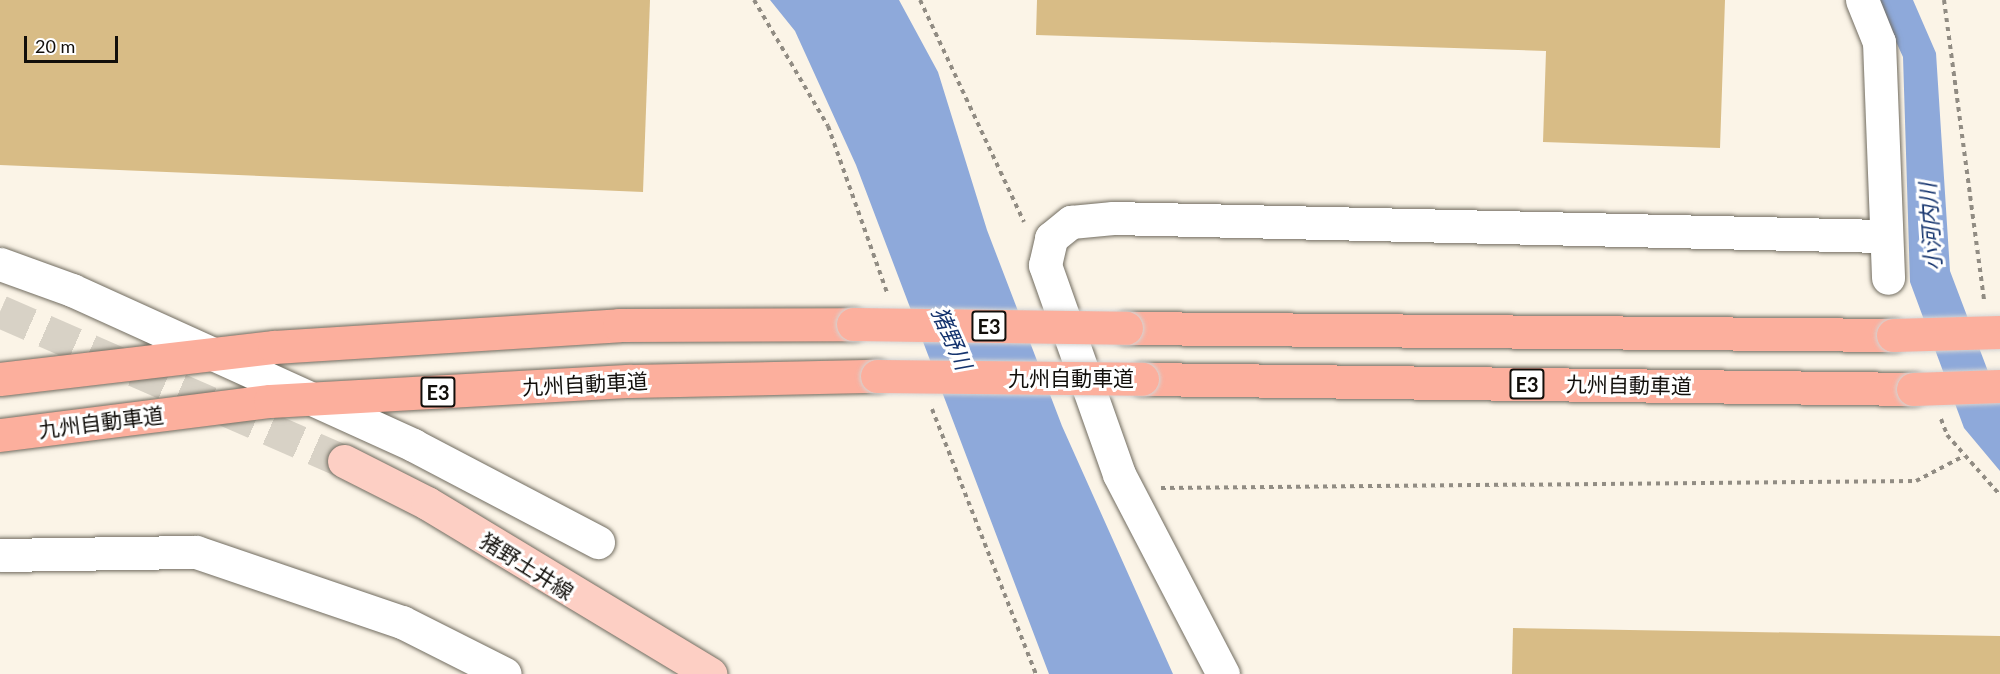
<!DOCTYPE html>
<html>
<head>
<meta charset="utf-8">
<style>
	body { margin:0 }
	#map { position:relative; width:2000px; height:674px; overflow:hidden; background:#fbf4e7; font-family:Lato,"Noto Sans JP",sans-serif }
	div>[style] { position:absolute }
	.water>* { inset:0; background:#8ea9da }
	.building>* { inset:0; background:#d8bc86 }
	.major-tunnel>* { height:33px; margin-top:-16.5px; transform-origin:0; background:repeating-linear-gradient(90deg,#d8d2c6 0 33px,transparent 0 49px) }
	.path>* { height:4px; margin-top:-2px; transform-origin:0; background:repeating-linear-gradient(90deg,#918c83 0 4.5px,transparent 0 9px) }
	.roads { filter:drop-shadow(0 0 2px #716c60) drop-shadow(0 0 2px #716c60) }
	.minor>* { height:33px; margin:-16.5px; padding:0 16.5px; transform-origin:16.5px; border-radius:16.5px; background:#fff }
	.major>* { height:33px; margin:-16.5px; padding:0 16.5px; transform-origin:16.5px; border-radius:16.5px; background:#fdcfc4 }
	.highway>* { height:33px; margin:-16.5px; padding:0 16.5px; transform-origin:16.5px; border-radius:16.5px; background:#fcaf9d }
	.bridges { filter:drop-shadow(0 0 2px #d4d4d3) drop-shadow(0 0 2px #d4d4d3) }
	.highway-bridge>* { height:33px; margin:-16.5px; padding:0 16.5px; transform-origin:16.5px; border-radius:16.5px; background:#fcaf9d }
	span { translate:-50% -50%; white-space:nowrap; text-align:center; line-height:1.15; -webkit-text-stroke:6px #fff; paint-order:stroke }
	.shield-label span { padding:2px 4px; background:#fff; border:2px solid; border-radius:4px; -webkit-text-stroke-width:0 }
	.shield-label { font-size:20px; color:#120f0b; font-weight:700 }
	.street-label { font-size:21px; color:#120f0b }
	.water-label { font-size:22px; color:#15346e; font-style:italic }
	.scale { position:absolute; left:24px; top:36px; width:94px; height:27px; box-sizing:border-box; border:3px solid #120f0b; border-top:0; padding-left:8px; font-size:18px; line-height:21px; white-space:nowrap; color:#120f0b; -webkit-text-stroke:4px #fff; paint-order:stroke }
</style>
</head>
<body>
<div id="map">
	<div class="water">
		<div style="clip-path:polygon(770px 0,899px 0,938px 72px,987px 230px,1062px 426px,1173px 674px,1049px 674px,856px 165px,795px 31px)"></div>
		<div style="clip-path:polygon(1877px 0,1913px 0,1936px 53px,1950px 271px,2000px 403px,2000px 471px,1964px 428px,1910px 282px,1903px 57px)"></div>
	</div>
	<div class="building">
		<div style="clip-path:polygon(0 0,650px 0,643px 192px,0 165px)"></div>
		<div style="clip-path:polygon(1037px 0,1725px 0,1720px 148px,1543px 142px,1546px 51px,1036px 35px)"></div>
		<div style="clip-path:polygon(1513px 628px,2000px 636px,2000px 674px,1512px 674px)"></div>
	</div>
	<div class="major-tunnel">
		<div style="left:0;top:311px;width:375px;rotate:23.6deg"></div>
	</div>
	<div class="path">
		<div style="left:754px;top:0;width:146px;rotate:59.6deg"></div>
		<div style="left:828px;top:126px;width:177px;rotate:70.5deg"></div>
		<div style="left:920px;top:0;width:245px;rotate:64.9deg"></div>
		<div style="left:1944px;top:0;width:304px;rotate:82.4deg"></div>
		<div style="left:932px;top:409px;width:285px;rotate:68.6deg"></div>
		<div style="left:1941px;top:419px;width:17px;rotate:69deg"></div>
		<div style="left:1947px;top:435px;width:80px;rotate:48.5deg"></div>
		<div style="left:1161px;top:488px;width:755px;rotate:-0.53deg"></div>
		<div style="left:1916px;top:481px;width:54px;rotate:-27.5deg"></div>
	</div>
	<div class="roads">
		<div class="minor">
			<div style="left:1862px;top:0;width:45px;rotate:68deg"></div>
			<div style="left:1879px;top:42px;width:236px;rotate:87.8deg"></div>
			<div style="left:0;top:264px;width:77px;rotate:19.9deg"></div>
			<div style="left:72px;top:290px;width:375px;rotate:24.4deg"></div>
			<div style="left:413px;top:445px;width:209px;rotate:27.7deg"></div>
			<div style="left:0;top:555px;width:196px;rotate:-0.9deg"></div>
			<div style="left:196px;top:552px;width:218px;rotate:18.8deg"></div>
			<div style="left:402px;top:622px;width:115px;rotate:26.8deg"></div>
			<div style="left:1223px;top:674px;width:225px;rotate:-117.5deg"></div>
			<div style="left:1119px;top:474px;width:222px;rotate:-109.5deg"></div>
			<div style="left:1045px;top:265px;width:28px;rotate:-77deg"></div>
			<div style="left:1051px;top:238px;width:26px;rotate:-39deg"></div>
			<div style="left:1071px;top:222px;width:42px;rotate:-5.4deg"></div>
			<div style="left:1113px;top:218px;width:770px;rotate:1.34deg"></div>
		</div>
		<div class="major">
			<div style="left:344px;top:461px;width:93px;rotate:26.8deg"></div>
			<div style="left:427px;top:503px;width:331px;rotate:31.1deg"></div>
		</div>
		<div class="highway">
			<div style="left:1126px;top:328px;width:767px;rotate:0.52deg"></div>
			<div style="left:0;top:379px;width:276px;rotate:-6.7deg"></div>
			<div style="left:274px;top:347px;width:346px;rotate:-3.6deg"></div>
			<div style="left:619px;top:325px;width:234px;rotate:-0.2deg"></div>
			<div style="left:1142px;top:379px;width:771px;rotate:0.74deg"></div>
			<div style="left:0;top:435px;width:272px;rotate:-7.2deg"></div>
			<div style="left:270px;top:401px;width:361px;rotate:-3.2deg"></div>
			<div style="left:630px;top:381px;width:247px;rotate:-1.2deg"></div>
		</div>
	</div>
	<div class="bridges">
		<div class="highway-bridge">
			<div style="left:853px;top:324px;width:273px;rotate:0.8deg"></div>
			<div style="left:1893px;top:335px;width:107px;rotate:-1.6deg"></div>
			<div style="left:877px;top:376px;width:265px;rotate:0.6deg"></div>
			<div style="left:1913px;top:389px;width:87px;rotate:-2deg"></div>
		</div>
	</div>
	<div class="shield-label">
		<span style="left:989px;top:326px">E3</span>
		<span style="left:1527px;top:384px">E3</span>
		<span style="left:438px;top:392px">E3</span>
	</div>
	<div class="street-label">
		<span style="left:1071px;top:378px">九州自動車道</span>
		<span style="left:585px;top:384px;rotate:-3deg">九州自動車道</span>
		<span style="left:1629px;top:385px;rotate:1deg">九州自動車道</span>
		<span style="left:101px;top:422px;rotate:-7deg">九州自動車道</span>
		<span style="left:527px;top:566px;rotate:32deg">猪野土井線</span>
	</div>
	<div class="water-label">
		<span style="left:1930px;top:227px;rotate:-94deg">小河内川</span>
		<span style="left:952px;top:338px;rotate:66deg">猪野川</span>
	</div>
	<div class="scale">20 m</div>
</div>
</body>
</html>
